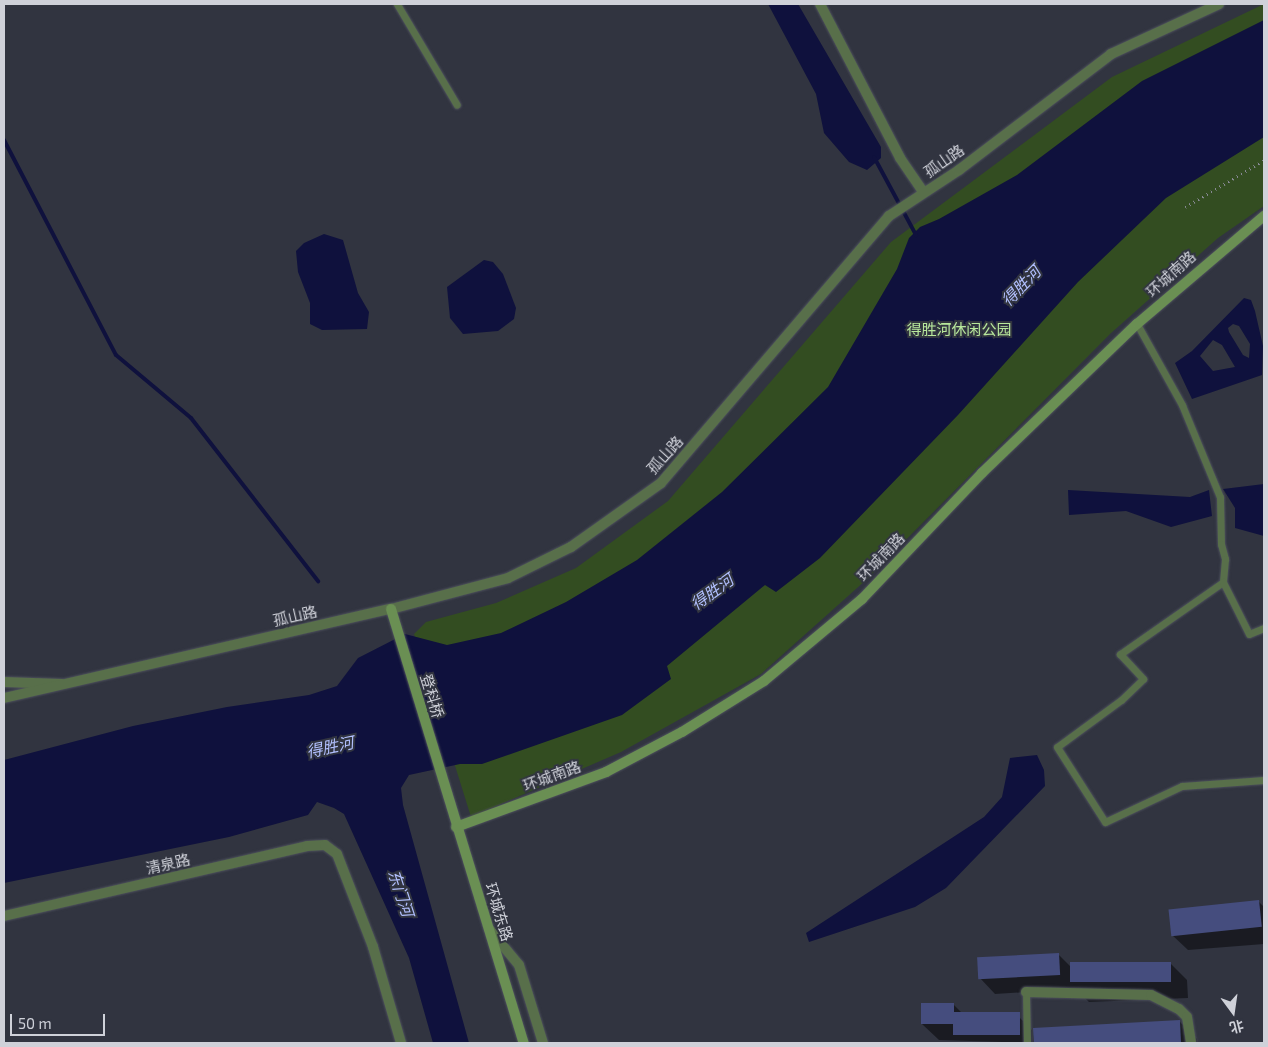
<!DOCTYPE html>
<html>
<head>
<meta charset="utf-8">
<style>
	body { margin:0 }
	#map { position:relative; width:1268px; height:1047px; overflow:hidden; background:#313440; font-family:"Exo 2","Noto Sans SC",sans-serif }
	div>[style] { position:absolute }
	.green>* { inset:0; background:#334d21 }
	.water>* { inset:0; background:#0f113d }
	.shadow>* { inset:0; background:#0007 }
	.stream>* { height:4px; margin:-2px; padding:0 2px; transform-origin:2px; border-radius:2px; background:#0f113d }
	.building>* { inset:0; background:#454d7e; transform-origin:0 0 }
	.path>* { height:2.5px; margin-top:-1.25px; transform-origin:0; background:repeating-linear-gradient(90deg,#878993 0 1px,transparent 0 5px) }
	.roads { filter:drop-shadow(0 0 1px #4d505c) drop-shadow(0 0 1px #4d505c) }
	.service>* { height:7px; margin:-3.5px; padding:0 3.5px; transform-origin:3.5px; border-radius:3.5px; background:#586f4a }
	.minor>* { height:10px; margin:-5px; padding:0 5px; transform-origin:5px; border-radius:5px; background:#586f4a }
	.tertiary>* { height:10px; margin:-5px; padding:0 5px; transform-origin:5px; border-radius:5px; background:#586f4a }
	.secondary>* { height:10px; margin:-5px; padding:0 5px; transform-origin:5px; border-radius:5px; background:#6a8f53 }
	span { translate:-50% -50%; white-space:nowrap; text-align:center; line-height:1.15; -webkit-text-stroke:4px #313440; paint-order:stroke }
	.street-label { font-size:15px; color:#cfd1d9 }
	.park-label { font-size:15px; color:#b8e89c }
	.water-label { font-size:16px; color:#b1bffd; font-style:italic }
	.frame { position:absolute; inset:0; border:5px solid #cfd1d9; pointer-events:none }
	.north { position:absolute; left:1208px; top:987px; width:50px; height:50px; -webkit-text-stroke:4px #313440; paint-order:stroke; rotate:166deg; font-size:14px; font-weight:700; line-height:20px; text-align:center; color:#cfd1d9 }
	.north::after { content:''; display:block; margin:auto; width:18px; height:22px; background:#cfd1d9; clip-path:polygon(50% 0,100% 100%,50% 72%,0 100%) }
	.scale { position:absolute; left:10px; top:1014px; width:95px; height:22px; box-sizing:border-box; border:2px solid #cfd1d9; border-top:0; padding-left:6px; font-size:15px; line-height:18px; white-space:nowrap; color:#cfd1d9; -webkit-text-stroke:4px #313440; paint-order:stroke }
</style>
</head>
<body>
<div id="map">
	<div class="green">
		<div style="clip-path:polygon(1264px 4px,1264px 206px,1218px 238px,1110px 334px,866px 580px,761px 674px,621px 752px,471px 817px,414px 634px,426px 622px,496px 603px,576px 568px,668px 501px,891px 242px,1112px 77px)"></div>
	</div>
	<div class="water">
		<div style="clip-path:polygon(768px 4px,798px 4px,881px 147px,881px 158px,867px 170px,849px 162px,824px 133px,816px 94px)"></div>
		<div style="clip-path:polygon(1264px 20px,1264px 137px,1166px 198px,1078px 282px,958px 415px,820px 558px,776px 592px,765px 585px,667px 666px,671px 679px,622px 715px,482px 764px,460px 764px,409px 775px,401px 788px,403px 805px,469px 1043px,433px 1043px,409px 958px,344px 814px,334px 808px,317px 802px,308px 815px,229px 837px,4px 883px,4px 760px,133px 726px,227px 707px,309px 695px,337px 686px,358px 658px,405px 634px,447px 645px,501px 633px,566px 602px,637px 560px,722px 492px,828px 387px,897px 269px,909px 238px,920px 227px,939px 219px,1017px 175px,1142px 81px)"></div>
		<div style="clip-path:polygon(324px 234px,343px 240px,358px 293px,369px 312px,367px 329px,322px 330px,310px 324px,310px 303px,298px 272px,296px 251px,304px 243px)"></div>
		<div style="clip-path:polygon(484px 260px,493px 262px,503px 274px,516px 308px,514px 319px,498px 331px,463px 334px,450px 318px,447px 287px)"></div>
		<div style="clip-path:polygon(evenodd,1244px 298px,1251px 300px,1255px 311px,1263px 346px,1262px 375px,1192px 399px,1175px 363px,1192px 351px,1244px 298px,1233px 324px,1239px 326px,1250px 344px,1249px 358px,1243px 355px,1229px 332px,1228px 328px,1233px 324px,1244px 298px,1213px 340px,1222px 345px,1235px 367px,1213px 371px,1200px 356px,1213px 340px)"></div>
		<div style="clip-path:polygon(1264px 484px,1264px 536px,1235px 528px,1235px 508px,1223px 489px)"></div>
		<div style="clip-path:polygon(1068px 490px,1190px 497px,1209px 490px,1212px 516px,1171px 527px,1126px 511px,1069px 515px)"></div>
		<div style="clip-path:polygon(1037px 755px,1044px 770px,1045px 786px,946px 888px,915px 907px,809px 942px,806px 933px,984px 817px,1002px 797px,1010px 758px)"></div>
	</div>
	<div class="shadow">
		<div style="clip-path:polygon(1259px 902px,1264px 907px,1264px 944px,1188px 950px,1171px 934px)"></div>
		<div style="clip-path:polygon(1058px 954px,1071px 967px,1170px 963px,1187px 980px,1188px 998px,1089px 1002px,1076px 989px,995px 994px,979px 977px)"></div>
		<div style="clip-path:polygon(953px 1004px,962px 1013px,1015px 1013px,1032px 1030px,1032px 1043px,939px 1040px,922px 1024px)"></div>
		<div style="clip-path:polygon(1180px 1022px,1197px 1039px,1197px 1043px,1035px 1043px,1034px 1030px)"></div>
	</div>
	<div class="stream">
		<div style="left:4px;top:140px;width:242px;rotate:62.5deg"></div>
		<div style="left:116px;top:355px;width:98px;rotate:40deg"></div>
		<div style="left:191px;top:418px;width:207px;rotate:52.1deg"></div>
		<div style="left:874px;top:157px;width:89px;rotate:61.7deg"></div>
	</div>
	<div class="building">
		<div style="left:1259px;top:900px;width:27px;height:91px;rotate:84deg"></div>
		<div style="left:1059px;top:953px;width:22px;height:82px;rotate:87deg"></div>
		<div style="left:1171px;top:962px;width:20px;height:101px;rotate:90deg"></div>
		<div style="clip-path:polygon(921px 1003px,954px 1003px,954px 1012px,1020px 1012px,1020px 1035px,953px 1035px,953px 1024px,921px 1024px)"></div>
		<div style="clip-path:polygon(1180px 1020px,1181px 1043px,1034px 1043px,1033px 1028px)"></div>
	</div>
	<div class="path">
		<div style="left:1185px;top:207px;width:92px;rotate:-30.7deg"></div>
	</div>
	<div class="roads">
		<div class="service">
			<div style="left:397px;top:4px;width:117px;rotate:59.3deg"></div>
			<div style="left:1137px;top:324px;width:93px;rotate:60.9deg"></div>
			<div style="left:1182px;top:405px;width:100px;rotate:67.6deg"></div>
			<div style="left:1220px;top:497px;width:47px;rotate:88.8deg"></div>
			<div style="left:1221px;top:544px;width:16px;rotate:75deg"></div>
			<div style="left:1225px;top:559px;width:23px;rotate:95deg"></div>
			<div style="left:1223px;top:582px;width:126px;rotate:145deg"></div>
			<div style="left:1120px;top:654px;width:34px;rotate:47deg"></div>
			<div style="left:1143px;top:679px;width:30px;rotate:136deg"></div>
			<div style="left:1121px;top:700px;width:79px;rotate:143.7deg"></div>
			<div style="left:1057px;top:747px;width:89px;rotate:57.4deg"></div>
			<div style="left:1105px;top:822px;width:85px;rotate:-25.1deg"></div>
			<div style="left:1182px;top:786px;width:82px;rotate:-4.2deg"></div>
			<div style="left:1223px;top:582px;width:58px;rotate:63.4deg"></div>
			<div style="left:1249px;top:634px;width:16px;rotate:-22deg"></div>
			<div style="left:1026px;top:992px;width:51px;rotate:88.9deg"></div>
		</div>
		<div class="minor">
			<div style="left:820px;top:4px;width:174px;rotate:62.5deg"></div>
			<div style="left:900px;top:158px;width:42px;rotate:55.6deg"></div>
			<div style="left:4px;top:682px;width:58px;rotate:2deg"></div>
			<div style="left:4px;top:916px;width:311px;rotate:-13deg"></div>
			<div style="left:307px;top:846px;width:18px;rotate:-3deg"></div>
			<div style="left:325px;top:845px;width:15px;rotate:37deg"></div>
			<div style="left:337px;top:854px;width:100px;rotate:68.8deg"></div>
			<div style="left:373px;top:947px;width:100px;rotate:73.7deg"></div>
			<div style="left:489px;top:929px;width:47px;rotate:50.2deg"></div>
			<div style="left:519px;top:965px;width:82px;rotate:72.9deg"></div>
			<div style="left:1026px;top:992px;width:125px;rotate:1.4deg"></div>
			<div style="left:1151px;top:995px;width:31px;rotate:27deg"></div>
			<div style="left:1179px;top:1009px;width:11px;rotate:45deg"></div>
			<div style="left:1187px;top:1017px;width:26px;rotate:81deg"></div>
		</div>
		<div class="tertiary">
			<div style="left:4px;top:698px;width:397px;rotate:-13deg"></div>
			<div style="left:391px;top:609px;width:121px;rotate:-14.8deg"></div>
			<div style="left:508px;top:578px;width:70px;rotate:-26.2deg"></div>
			<div style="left:571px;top:547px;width:110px;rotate:-35.4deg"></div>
			<div style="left:661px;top:483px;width:351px;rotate:-49.5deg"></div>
			<div style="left:889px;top:216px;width:84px;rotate:-33.3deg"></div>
			<div style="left:959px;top:170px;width:191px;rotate:-37.3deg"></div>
			<div style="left:1111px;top:54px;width:119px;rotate:-24.8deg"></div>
		</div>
		<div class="secondary">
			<div style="left:391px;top:609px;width:454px;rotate:73deg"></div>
			<div style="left:456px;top:827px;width:160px;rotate:-20.1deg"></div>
			<div style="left:606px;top:772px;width:86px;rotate:-27.8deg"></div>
			<div style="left:682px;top:732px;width:97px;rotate:-31.9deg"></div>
			<div style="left:764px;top:681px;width:128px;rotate:-39.9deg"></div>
			<div style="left:862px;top:599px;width:174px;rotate:-46.4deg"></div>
			<div style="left:982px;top:473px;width:215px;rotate:-43.9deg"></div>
			<div style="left:1137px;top:324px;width:167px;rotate:-40.4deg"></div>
		</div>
	</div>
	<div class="street-label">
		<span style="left:944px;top:161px;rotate:-35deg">孤山路</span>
		<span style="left:1171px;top:274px;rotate:-42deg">环城南路</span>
		<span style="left:665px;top:455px;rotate:-48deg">孤山路</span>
		<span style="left:881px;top:557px;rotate:-46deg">环城南路</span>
		<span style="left:295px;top:616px;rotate:-13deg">孤山路</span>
		<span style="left:432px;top:696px;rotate:73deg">登科桥</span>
		<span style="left:552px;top:776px;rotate:-20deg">环城南路</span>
		<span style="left:168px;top:864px;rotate:-13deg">清泉路</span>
		<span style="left:499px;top:912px;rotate:73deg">环城东路</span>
	</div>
	<div class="park-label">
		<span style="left:959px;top:330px">得胜河休闲公园</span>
	</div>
	<div class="water-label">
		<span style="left:1021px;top:286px;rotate:-46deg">得胜河</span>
		<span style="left:712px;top:592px;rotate:-36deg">得胜河</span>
		<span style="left:330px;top:747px;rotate:-12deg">得胜河</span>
		<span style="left:401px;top:893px;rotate:72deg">东门河</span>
	</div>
	<div class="frame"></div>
	<div class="north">北</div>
	<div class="scale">50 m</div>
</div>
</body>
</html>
